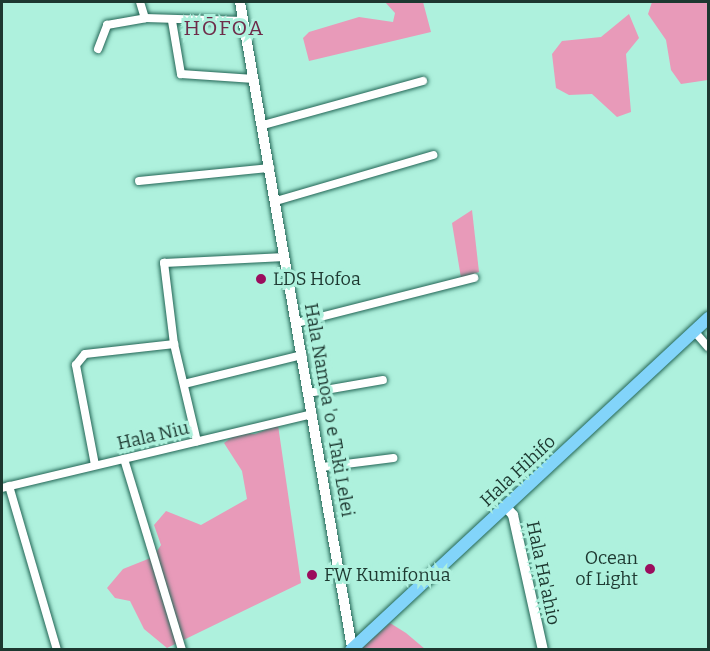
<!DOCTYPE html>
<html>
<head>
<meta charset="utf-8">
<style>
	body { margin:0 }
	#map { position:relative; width:710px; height:651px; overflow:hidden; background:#aef1dd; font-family:Bitter,serif }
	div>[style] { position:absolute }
	.green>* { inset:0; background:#e89ab9 }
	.roads { filter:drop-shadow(0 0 2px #226555) drop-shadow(0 0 2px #226555) }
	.street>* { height:8px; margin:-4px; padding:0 4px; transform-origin:4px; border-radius:4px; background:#fff }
	.secondary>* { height:10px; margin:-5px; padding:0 5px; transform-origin:5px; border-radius:5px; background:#fff }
	.primary>* { height:12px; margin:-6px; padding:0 6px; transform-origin:6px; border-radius:6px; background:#82d4fa }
	.dots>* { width:16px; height:16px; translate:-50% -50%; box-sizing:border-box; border:3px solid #aef1dd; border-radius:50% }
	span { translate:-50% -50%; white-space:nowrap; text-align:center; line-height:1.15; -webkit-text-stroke:6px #aef1dd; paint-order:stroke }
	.poi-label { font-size:18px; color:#1d3830 }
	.left { translate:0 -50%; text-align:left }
	.right { translate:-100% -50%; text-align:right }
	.street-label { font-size:18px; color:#1d3830 }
	.quarter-label { font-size:21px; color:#6e2c4a; letter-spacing:1.5px }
	.frame { position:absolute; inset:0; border:3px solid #1d3830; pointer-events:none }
</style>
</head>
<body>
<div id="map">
	<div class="green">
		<div style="clip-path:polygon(385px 2px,423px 2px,431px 32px,309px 61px,303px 38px,309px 32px,359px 17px,393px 22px,395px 13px)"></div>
		<div style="clip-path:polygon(652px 2px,708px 2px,708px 80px,681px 84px,671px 70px,666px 40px,648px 14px)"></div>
		<div style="clip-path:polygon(629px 14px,639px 38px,626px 54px,631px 112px,617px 117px,592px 94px,569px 95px,556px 88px,552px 54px,562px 41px,601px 37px)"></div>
		<div style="clip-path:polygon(472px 210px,479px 272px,461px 278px,452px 223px)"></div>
		<div style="clip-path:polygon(278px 425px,301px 583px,167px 648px,144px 629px,130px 601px,115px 598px,107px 588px,123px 569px,153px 557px,161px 545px,154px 525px,166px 511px,201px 525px,247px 499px,242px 471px,224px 443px,238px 433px,255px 434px)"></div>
		<div style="clip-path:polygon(390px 623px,406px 633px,425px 649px,361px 649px)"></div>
	</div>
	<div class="roads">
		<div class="street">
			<div style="left:140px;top:2px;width:17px;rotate:73deg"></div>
			<div style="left:145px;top:18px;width:98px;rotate:1.8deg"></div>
			<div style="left:172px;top:21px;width:54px;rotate:80.4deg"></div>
			<div style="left:181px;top:74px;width:73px;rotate:3.9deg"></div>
			<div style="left:98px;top:49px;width:26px;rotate:-69deg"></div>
			<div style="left:107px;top:25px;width:39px;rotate:-10deg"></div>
			<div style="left:263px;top:125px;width:166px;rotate:-15.4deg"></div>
			<div style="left:139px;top:181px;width:132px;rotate:-5.7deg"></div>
			<div style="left:276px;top:201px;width:164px;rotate:-16.3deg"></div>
			<div style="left:297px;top:323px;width:183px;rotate:-14.3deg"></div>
			<div style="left:694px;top:331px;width:21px;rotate:49deg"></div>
			<div style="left:174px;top:344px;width:82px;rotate:-97deg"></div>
			<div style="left:164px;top:263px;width:121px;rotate:-2.8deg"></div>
			<div style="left:184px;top:384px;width:122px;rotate:-13.8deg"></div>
			<div style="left:308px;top:393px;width:76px;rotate:-9.8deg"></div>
			<div style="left:124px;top:459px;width:200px;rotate:73.1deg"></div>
			<div style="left:95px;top:465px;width:102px;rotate:-100.8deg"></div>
			<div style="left:76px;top:365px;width:14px;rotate:-51deg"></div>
			<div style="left:85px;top:354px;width:90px;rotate:-6.4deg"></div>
			<div style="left:174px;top:344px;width:100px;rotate:76.7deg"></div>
			<div style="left:322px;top:467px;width:72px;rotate:-7.2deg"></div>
			<div style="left:9px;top:486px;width:171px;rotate:73.7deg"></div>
			<div style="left:2px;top:488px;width:319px;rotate:-13.4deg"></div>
		</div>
		<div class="secondary">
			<div style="left:240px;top:2px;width:656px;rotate:80.16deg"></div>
			<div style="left:506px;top:507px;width:11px;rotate:49deg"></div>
			<div style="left:513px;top:515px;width:138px;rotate:77.5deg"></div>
		</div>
		<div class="primary">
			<div style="left:351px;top:650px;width:488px;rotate:-42.9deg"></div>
		</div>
	</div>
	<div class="dots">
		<div style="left:261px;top:279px;background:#9b0d5d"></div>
		<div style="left:650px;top:569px;background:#9b0d5d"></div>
		<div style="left:312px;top:575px;background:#9b0d5d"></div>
	</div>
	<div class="poi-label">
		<span class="left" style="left:273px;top:279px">LDS Hofoa</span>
		<span class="right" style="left:638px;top:569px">Ocean<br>of Light</span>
		<span class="left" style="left:324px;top:575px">FW Kumifonua</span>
	</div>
	<div class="street-label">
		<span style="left:329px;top:410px;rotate:80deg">Hala Namoa 'o e Taki Lelei</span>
		<span style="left:153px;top:436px;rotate:-13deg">Hala Niu</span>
		<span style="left:518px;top:471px;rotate:-43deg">Hala Hihifo</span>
		<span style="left:543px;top:573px;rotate:78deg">Hala Ha'ahio</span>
	</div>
	<div class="quarter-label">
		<span style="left:224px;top:28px">HŌFOA</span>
	</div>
	<div class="frame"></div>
</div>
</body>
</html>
